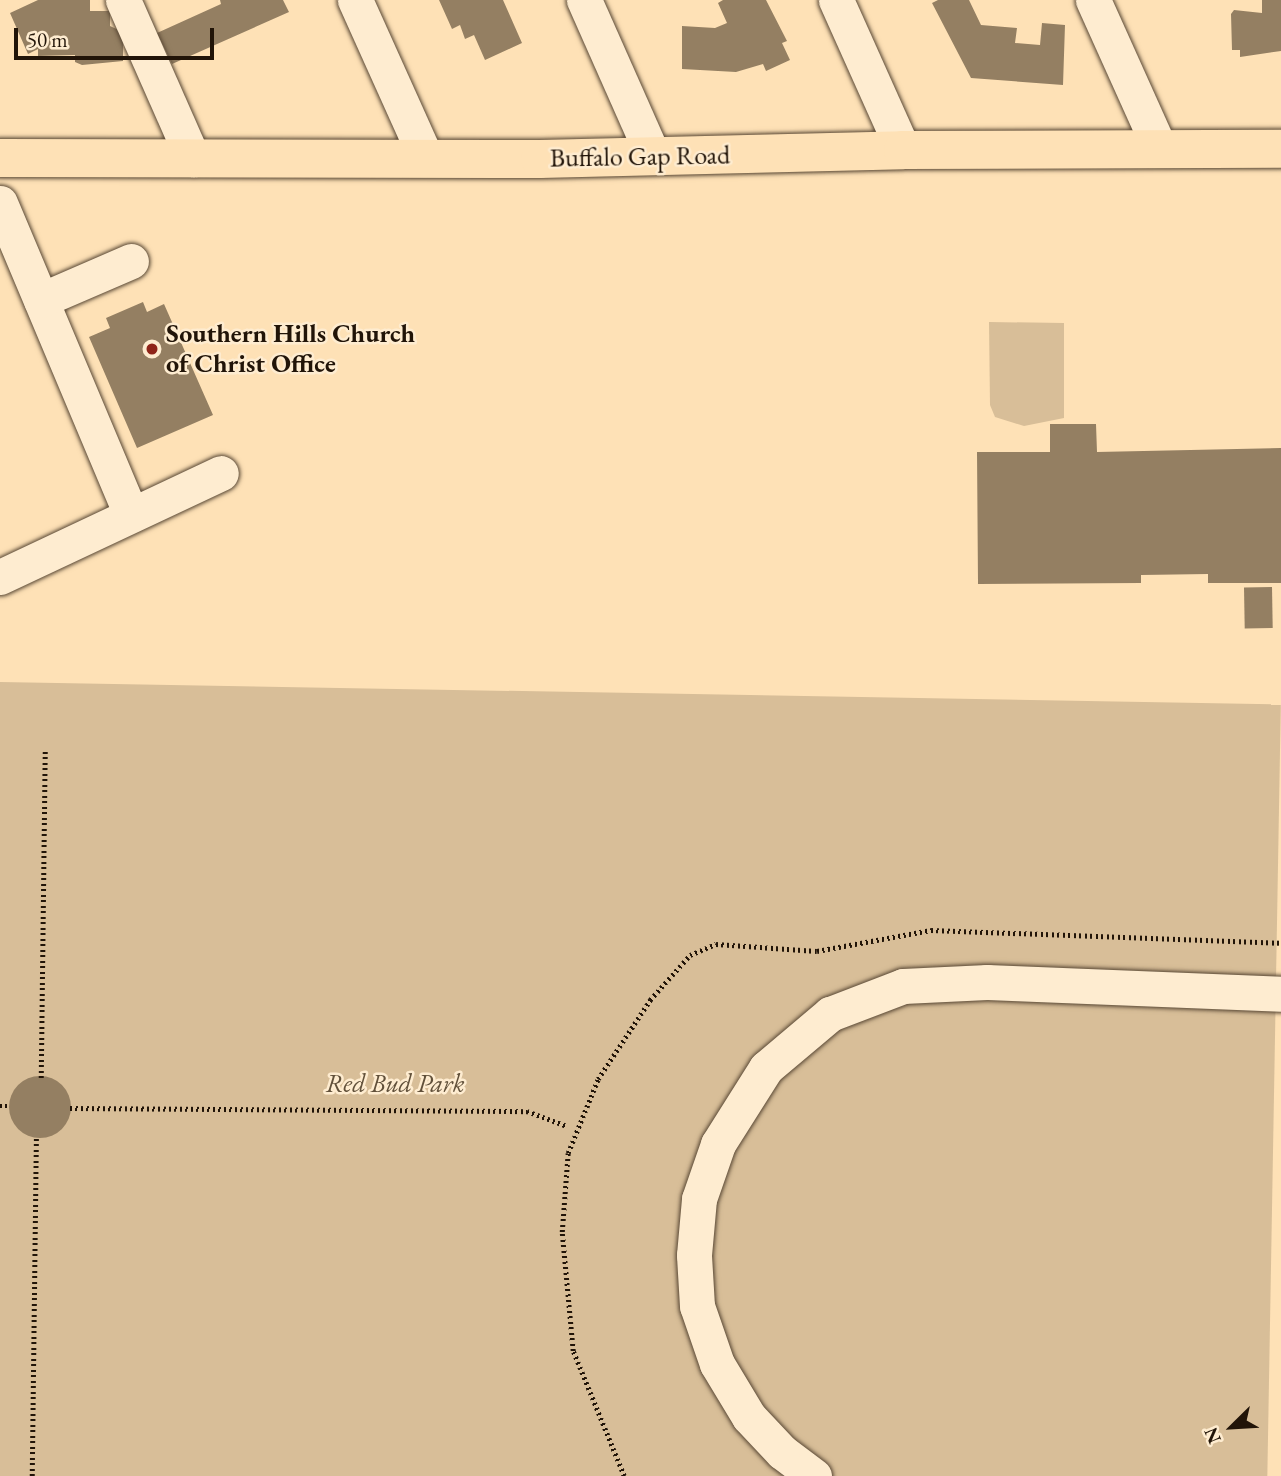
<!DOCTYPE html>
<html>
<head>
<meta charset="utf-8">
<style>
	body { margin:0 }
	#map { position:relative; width:1281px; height:1476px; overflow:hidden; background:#fee1b6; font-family:"EB Garamond",serif }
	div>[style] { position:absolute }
	.green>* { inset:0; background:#d8be98; transform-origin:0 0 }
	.building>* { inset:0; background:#947f62; transform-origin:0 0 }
	.round { border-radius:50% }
	.path>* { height:4.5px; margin-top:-2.25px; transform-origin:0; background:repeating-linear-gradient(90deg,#211408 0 2px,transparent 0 5.5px) }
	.roads { filter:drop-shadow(0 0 2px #584734) drop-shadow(0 0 2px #584734) }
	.minor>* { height:35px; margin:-17.5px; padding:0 17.5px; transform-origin:17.5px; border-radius:17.5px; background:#feecd0 }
	.major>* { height:38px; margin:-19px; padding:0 19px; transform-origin:19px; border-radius:19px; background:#fee1b6 }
	.dots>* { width:19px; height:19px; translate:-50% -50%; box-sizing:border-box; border:4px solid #feecd0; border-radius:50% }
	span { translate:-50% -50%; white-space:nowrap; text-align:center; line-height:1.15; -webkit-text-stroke:5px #feecd0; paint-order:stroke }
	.street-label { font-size:26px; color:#211408 }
	.poi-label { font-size:26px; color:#211408; font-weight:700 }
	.left { translate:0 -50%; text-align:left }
	.park-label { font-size:26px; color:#61503a; font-style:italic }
	.north { position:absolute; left:1197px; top:1392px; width:70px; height:70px; -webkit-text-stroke:5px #feecd0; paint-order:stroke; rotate:246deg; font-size:19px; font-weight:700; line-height:28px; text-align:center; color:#211408 }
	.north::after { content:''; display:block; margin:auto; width:24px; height:32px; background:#211408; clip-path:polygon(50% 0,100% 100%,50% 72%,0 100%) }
	.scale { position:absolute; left:14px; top:28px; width:200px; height:32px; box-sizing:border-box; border:4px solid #211408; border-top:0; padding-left:9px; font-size:21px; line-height:24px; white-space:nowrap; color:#211408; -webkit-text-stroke:5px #feecd0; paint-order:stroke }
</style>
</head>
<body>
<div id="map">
	<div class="green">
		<div style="clip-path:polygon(989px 322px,1064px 323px,1064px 418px,1024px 426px,995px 417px,990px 405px)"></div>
		<div style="left:0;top:682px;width:1281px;height:794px;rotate:1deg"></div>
	</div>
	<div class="building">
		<div style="clip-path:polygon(38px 0,90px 0,90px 11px,110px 11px,110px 26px,123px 32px,123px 61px,82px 65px,75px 62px,75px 55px,38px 56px,38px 49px,28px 54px,10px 13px)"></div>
		<div style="clip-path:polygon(220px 0,283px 0,289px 12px,172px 64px,157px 33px,221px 4px)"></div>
		<div style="clip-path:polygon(439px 0,503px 0,522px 43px,485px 60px,474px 35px,465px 39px,460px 25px,452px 29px)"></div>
		<div style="clip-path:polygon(723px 0,766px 0,787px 41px,782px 43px,790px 60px,766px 71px,763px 64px,736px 72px,682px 69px,682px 26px,715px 28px,727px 23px,718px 3px)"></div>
		<div style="clip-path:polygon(938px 0,969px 0,981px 25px,1017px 28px,1015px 43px,1040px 45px,1042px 23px,1065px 25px,1063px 85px,971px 78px,932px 3px)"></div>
		<div style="clip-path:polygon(1262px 0,1281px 0,1281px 51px,1240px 57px,1240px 50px,1232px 50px,1231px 14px,1234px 10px,1262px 13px)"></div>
		<div style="clip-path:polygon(143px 302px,147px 312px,164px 304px,213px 415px,137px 448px,89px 337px,110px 328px,106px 318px)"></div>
		<div style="clip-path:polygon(1050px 424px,1096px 424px,1097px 452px,1281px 448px,1281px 583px,1208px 583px,1208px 574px,1141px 575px,1141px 583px,978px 584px,977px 452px,1050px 452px)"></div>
		<div style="left:1272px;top:587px;width:41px;height:28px;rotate:89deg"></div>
		<div class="round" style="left:9px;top:1076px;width:62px;height:62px"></div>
	</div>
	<div class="path">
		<div style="left:41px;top:1078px;width:327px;rotate:-89.3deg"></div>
		<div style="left:0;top:1106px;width:9px"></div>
		<div style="left:70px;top:1108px;width:457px;rotate:0.4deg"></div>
		<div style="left:527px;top:1111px;width:43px;rotate:20.6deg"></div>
		<div style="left:32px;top:1476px;width:339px;rotate:-89.3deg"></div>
		<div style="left:624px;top:1476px;width:135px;rotate:-112.2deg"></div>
		<div style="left:573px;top:1351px;width:120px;rotate:-95.3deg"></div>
		<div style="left:562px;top:1232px;width:79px;rotate:-85.7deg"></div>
		<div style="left:568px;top:1153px;width:80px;rotate:-67.9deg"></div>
		<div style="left:598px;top:1079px;width:95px;rotate:-56.6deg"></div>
		<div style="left:650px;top:1000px;width:60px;rotate:-48.4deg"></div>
		<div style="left:690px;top:955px;width:28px;rotate:-23deg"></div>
		<div style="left:716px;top:944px;width:101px;rotate:4deg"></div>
		<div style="left:817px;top:951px;width:116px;rotate:-10.4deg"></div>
		<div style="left:931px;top:930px;width:350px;rotate:2.1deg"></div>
	</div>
	<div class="roads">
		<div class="minor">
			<div style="left:123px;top:0;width:174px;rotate:66.2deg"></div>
			<div style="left:355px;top:0;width:171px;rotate:65.8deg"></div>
			<div style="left:584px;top:0;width:171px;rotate:66.1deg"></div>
			<div style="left:836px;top:0;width:164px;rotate:65.9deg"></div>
			<div style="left:1093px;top:0;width:163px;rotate:65.8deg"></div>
			<div style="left:0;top:203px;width:338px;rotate:67.2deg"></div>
			<div style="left:41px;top:300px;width:98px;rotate:-23.4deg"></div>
			<div style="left:0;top:577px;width:244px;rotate:-25.2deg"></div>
			<div style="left:814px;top:1476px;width:40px;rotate:-143deg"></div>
			<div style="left:782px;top:1452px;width:48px;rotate:-133.3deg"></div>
			<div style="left:749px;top:1417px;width:62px;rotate:-121.1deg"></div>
			<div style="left:717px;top:1364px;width:61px;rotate:-109deg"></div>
			<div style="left:697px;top:1306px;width:51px;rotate:-93.4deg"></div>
			<div style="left:694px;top:1255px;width:56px;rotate:-84.9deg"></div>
			<div style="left:699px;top:1199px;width:58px;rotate:-70.9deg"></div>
			<div style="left:718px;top:1144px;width:90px;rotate:-57.7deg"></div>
			<div style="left:766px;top:1068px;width:84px;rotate:-40.2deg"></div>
			<div style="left:830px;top:1014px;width:78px;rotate:-21deg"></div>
			<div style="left:903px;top:986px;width:84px;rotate:-2.7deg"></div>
			<div style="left:987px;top:982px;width:294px;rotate:2.3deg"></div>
		</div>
		<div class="major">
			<div style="left:0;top:158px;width:540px;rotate:0.11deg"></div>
			<div style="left:540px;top:159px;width:363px;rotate:-1.4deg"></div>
			<div style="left:903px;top:150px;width:378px;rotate:-0.2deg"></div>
		</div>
	</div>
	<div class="dots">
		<div style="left:152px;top:349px;background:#8f2418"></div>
	</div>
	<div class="street-label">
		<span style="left:640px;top:157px;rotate:-1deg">Buffalo Gap Road</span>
	</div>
	<div class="poi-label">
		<span class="left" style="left:166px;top:349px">Southern Hills Church<br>of Christ Office</span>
	</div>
	<div class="park-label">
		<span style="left:395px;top:1084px">Red Bud Park</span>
	</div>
	<div class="north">N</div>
	<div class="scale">50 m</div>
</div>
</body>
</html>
